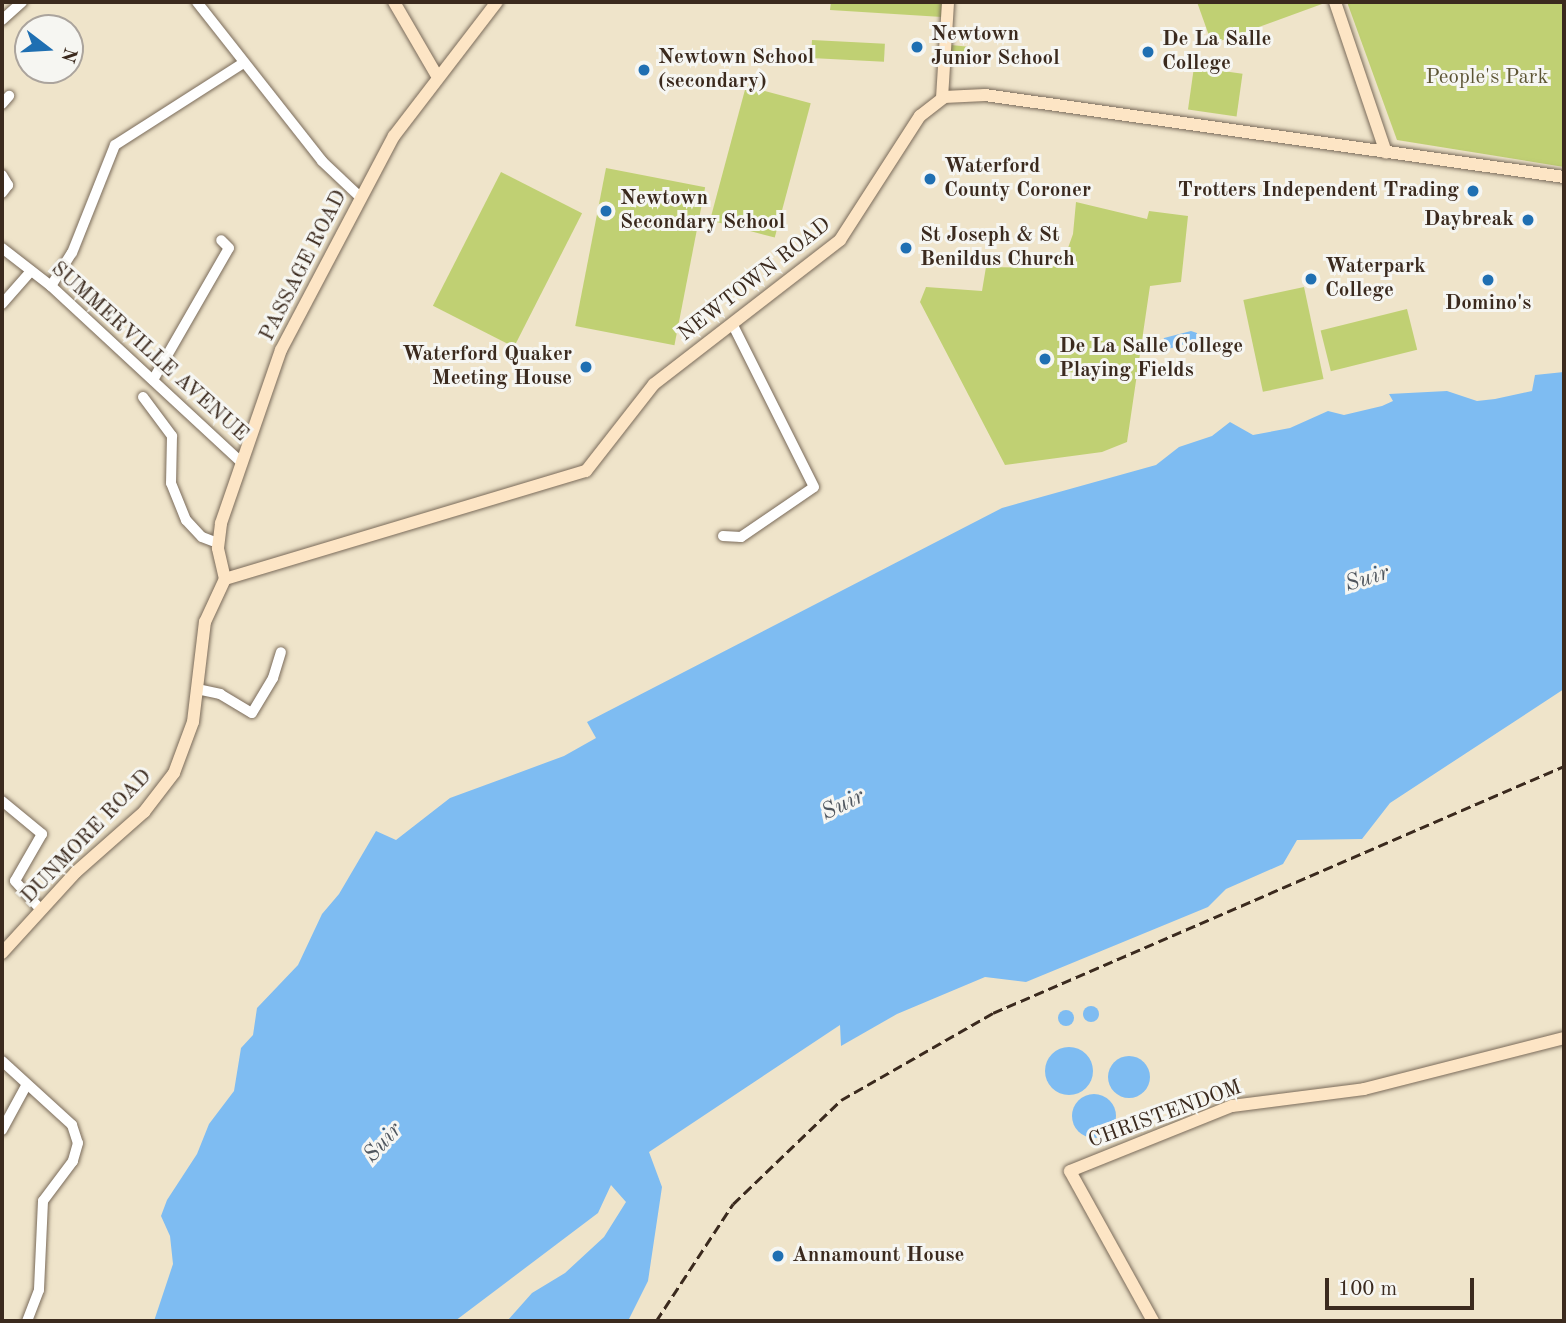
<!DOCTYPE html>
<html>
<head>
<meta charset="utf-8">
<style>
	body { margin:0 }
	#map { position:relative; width:1566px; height:1323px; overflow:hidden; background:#efe4ca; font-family:"Old Standard TT",serif }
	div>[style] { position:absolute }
	.green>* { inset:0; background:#c0d073; transform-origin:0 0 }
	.water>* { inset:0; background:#7ebcf2 }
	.round { border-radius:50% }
	.roads { filter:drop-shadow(0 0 2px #7a6b5a) drop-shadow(0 0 2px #7a6b5a) }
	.street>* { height:10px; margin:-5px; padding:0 5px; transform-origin:5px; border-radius:5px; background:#fff }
	.secondary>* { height:12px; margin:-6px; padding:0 6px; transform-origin:6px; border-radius:6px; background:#fde5c5 }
	.rail>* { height:2.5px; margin-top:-1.25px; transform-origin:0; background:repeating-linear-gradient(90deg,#3b2a1e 0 10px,transparent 0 15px) }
	.dots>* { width:19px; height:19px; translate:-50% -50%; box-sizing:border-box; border:4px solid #f6f6f2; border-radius:50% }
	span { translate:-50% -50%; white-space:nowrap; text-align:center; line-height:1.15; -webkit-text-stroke:6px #f6f6f2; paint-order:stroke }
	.poi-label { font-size:21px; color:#3b2a1e; font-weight:700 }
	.left { translate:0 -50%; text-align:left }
	.right { translate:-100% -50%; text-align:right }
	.park-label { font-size:21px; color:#5c5433 }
	.street-label { font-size:21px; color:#3b2a1e }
	.water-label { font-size:23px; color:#4f565e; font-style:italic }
	.frame { position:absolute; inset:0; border:4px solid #3b2a1e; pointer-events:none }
	.north { position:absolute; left:14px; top:14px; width:70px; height:70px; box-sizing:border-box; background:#f6f6f2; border:2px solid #aba49d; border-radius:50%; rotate:107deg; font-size:19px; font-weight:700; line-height:28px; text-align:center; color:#3b2a1e }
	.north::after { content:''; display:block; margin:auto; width:24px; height:32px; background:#1f6fb2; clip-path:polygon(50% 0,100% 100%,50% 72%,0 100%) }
	.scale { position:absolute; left:1325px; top:1278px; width:149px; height:32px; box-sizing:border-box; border:4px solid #3b2a1e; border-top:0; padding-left:9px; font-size:21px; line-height:24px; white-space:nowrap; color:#3b2a1e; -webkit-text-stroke:5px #f6f6f2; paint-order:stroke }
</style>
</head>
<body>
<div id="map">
	<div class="green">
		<div style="clip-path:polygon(831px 2px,944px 2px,942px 17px,830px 10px)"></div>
		<div style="clip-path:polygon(1197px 2px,1322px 2px,1322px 4px,1212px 44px)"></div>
		<div style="clip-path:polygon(1347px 2px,1564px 2px,1564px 167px,1397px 140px)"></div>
		<div style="left:812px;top:40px;width:73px;height:18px;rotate:3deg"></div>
		<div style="left:951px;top:45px;width:20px;height:20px;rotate:6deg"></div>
		<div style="left:1194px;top:67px;width:49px;height:43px;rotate:8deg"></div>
		<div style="left:746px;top:86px;width:67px;height:139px;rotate:15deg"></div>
		<div style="left:606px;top:168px;width:101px;height:161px;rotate:11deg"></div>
		<div style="left:501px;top:172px;width:91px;height:150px;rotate:27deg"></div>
		<div style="clip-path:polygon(1076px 202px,1147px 219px,1149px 211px,1188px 216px,1181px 282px,1150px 286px,1127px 442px,1102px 452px,1005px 465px,920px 302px,926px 287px,982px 291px,986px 267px,1050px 268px,1063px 262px,1073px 234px)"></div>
		<div style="left:1304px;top:287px;width:94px;height:62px;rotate:78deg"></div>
		<div style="left:1407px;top:309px;width:42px;height:89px;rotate:76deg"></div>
	</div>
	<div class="water">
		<div style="clip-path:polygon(1191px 331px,1197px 333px,1196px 341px,1168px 349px,1161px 346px,1164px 338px)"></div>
		<div style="clip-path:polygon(1564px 372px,1564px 689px,1390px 803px,1362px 839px,1297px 840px,1283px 864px,1226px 889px,1208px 907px,1026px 982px,985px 977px,897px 1014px,841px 1046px,840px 1025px,649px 1152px,662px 1187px,648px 1281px,628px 1321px,507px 1321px,532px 1293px,565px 1273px,604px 1237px,626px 1202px,611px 1185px,598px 1213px,455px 1321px,154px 1321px,173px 1264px,170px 1236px,161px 1216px,167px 1200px,197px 1154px,209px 1124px,234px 1091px,241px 1048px,253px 1035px,257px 1008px,298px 965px,322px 914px,339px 894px,376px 831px,396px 840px,450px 798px,564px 756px,596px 738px,587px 722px,1002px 508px,1156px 465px,1179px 447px,1212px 436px,1230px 422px,1253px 435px,1290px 428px,1328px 411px,1344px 415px,1382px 406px,1393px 401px,1389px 394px,1447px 391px,1477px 401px,1495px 399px,1532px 391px,1535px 375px)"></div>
		<div class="round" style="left:1083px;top:1006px;width:16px;height:16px"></div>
		<div class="round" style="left:1058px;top:1010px;width:16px;height:16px"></div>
		<div class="round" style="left:1045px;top:1047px;width:48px;height:48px"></div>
		<div class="round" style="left:1108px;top:1056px;width:42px;height:42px"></div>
		<div class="round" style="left:1072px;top:1094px;width:44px;height:44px"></div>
	</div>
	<div class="roads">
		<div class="street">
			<div style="left:197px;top:2px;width:202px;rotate:51.8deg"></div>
			<div style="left:322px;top:161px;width:52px;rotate:43.5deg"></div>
			<div style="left:2px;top:20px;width:27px;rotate:-42deg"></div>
			<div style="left:2px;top:104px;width:11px;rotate:-49deg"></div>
			<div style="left:2px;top:175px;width:12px;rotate:59deg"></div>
			<div style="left:8px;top:185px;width:10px;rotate:127deg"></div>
			<div style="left:2px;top:248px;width:62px;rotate:37.8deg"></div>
			<div style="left:51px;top:286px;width:258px;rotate:42.8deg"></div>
			<div style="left:51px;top:286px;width:39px;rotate:-58deg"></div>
			<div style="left:72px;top:253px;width:116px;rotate:-68.3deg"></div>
			<div style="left:115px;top:145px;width:152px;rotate:-32.6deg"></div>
			<div style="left:2px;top:304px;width:44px;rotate:-48.7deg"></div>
			<div style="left:153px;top:380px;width:152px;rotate:-60.1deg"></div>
			<div style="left:229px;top:248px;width:11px;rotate:-135deg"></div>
			<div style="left:143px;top:397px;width:49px;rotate:53.4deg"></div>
			<div style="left:172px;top:436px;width:47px;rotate:91.2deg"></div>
			<div style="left:171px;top:483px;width:40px;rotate:68deg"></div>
			<div style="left:186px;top:520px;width:23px;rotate:47deg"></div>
			<div style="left:202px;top:537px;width:17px;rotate:21deg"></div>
			<div style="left:723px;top:536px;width:18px;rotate:3deg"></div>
			<div style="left:741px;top:537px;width:88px;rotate:-34.4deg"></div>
			<div style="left:814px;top:487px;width:183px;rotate:-116.6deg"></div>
			<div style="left:197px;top:689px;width:24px;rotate:12deg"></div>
			<div style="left:220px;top:694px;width:37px;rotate:31deg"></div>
			<div style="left:252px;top:713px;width:41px;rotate:-59deg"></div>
			<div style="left:273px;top:678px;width:27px;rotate:-73deg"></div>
			<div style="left:2px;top:801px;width:52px;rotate:39.5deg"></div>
			<div style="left:42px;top:834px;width:54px;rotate:119.9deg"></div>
			<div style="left:15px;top:881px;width:39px;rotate:48deg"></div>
			<div style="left:2px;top:1061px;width:95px;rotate:42.4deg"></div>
			<div style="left:72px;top:1125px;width:19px;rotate:72deg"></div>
			<div style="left:78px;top:1143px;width:19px;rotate:106deg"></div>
			<div style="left:73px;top:1161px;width:50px;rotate:126.9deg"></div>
			<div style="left:43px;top:1201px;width:89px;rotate:92.6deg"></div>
			<div style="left:39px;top:1290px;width:33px;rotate:111deg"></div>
			<div style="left:2px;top:1130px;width:52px;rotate:-61.5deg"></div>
		</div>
		<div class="secondary">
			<div style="left:394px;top:2px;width:86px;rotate:59.8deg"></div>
			<div style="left:1335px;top:2px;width:159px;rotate:71.3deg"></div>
			<div style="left:942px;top:98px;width:96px;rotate:-86.4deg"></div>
			<div style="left:225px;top:579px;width:377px;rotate:-16.7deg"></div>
			<div style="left:586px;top:471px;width:110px;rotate:-52deg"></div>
			<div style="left:654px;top:384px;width:235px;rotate:-37.7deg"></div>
			<div style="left:840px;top:240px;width:148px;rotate:-57.2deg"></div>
			<div style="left:920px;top:116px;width:31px;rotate:-38deg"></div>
			<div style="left:944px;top:97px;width:41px;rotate:-2.8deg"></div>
			<div style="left:985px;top:95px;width:585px;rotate:8.06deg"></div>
			<div style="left:225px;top:579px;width:32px;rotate:-103deg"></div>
			<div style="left:218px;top:548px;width:25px;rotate:-83deg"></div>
			<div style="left:221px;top:523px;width:183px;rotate:-70.9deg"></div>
			<div style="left:281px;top:350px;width:242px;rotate:-62.2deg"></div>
			<div style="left:394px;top:136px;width:169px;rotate:-52.5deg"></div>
			<div style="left:2px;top:953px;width:110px;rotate:-47.6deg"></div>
			<div style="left:76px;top:872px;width:91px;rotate:-41.4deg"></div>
			<div style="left:144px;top:812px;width:49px;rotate:-52.4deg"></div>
			<div style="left:174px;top:773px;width:54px;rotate:-69.6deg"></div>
			<div style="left:193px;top:722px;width:101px;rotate:-83.2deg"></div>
			<div style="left:205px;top:622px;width:47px;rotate:-65.1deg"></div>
			<div style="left:1153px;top:1321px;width:171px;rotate:-119deg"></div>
			<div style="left:1070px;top:1171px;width:175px;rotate:-21.9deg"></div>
			<div style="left:1232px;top:1106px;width:133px;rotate:-7.3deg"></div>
			<div style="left:1364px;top:1089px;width:206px;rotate:-14.3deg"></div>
		</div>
	</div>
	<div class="rail">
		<div style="left:656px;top:1321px;width:140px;rotate:-56.7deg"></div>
		<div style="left:733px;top:1204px;width:150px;rotate:-43.9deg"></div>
		<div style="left:841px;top:1100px;width:175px;rotate:-29.8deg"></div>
		<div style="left:993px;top:1013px;width:622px;rotate:-23.39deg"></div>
	</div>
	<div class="dots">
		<div style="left:917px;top:47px;background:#1f6fb2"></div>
		<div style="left:1148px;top:52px;background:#1f6fb2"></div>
		<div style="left:644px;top:70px;background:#1f6fb2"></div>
		<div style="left:930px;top:179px;background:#1f6fb2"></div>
		<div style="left:1473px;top:191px;background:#1f6fb2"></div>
		<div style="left:606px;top:211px;background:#1f6fb2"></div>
		<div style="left:1528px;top:220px;background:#1f6fb2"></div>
		<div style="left:906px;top:248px;background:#1f6fb2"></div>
		<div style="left:1311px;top:279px;background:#1f6fb2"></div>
		<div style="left:1488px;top:280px;background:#1f6fb2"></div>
		<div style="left:1045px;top:359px;background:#1f6fb2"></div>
		<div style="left:586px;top:367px;background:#1f6fb2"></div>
		<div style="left:778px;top:1256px;background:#1f6fb2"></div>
	</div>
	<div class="poi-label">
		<span class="left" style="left:931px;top:47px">Newtown<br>Junior School</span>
		<span class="left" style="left:1162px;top:52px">De La Salle<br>College</span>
		<span class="left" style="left:658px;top:70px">Newtown School<br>(secondary)</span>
		<span class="left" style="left:944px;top:179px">Waterford<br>County Coroner</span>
		<span class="right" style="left:1459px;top:191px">Trotters Independent Trading</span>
		<span class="left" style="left:620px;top:211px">Newtown<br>Secondary School</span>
		<span class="right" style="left:1514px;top:220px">Daybreak</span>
		<span class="left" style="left:920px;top:248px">St Joseph &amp; St<br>Benildus Church</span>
		<span class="left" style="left:1325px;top:279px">Waterpark<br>College</span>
		<span style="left:1488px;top:304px">Domino's</span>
		<span class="left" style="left:1059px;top:359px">De La Salle College<br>Playing Fields</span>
		<span class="right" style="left:572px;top:367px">Waterford Quaker<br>Meeting House</span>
		<span class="left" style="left:792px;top:1256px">Annamount House</span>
	</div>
	<div class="park-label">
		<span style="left:1487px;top:78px">People's Park</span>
	</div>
	<div class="street-label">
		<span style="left:304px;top:266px;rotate:-63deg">PASSAGE ROAD</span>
		<span style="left:755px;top:280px;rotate:-38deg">NEWTOWN ROAD</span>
		<span style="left:149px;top:352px;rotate:42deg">SUMMERVILLE AVENUE</span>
		<span style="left:87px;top:837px;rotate:-46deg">DUNMORE ROAD</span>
		<span style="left:1165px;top:1115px;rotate:-20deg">CHRISTENDOM</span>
	</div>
	<div class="water-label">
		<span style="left:1367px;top:579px;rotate:-17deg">Suir</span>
		<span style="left:843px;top:805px;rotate:-26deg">Suir</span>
		<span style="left:383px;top:1143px;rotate:-48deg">Suir</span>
	</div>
	<div class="frame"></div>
	<div class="north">N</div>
	<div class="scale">100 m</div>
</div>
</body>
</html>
